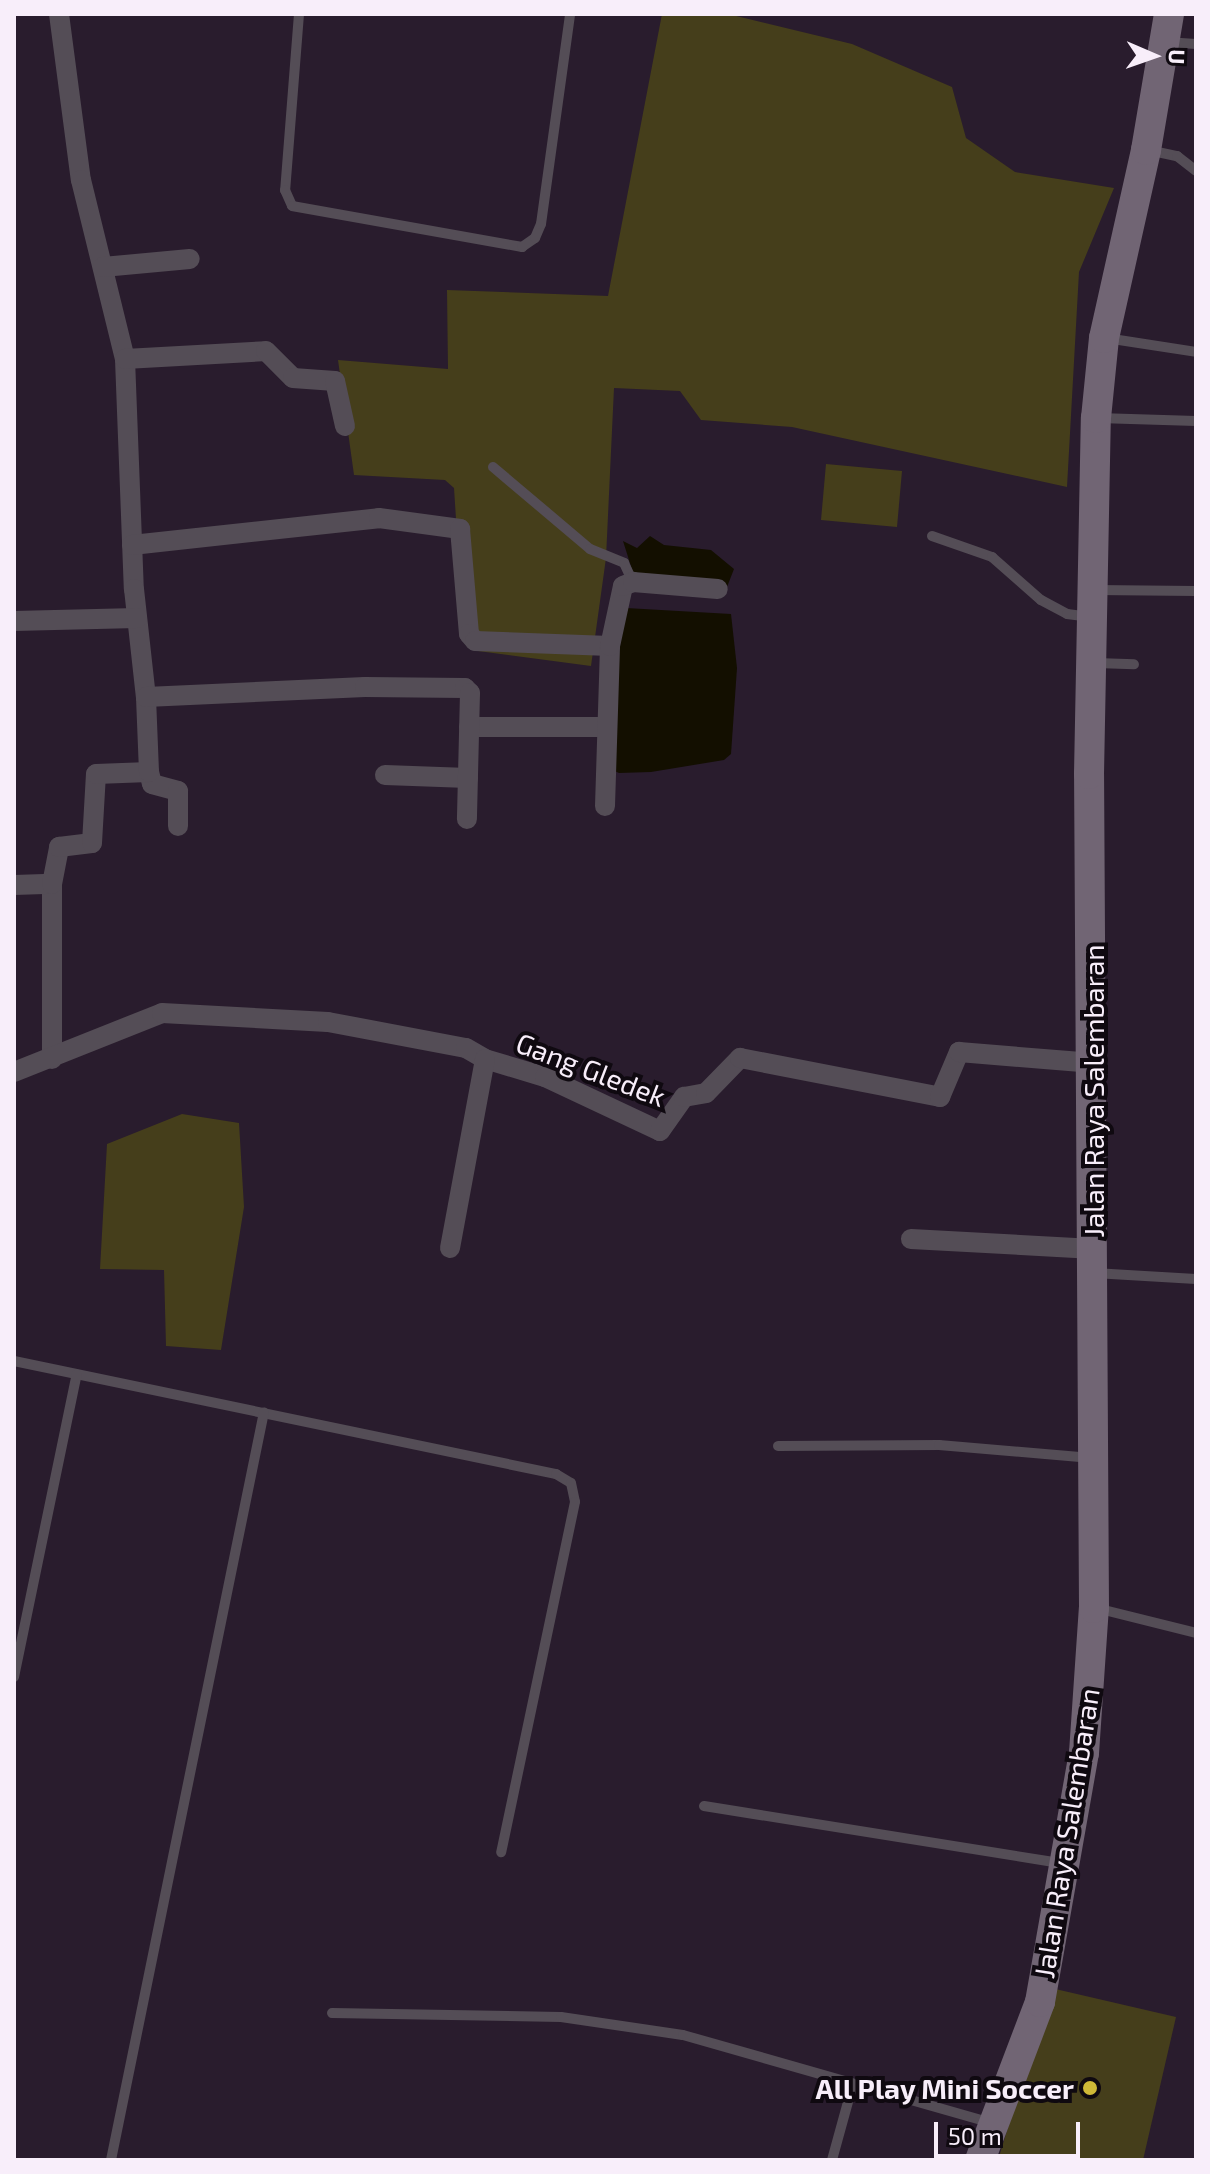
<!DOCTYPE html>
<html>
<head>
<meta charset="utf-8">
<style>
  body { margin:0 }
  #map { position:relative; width:1210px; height:2174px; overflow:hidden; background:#291c2d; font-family:"Exo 2",sans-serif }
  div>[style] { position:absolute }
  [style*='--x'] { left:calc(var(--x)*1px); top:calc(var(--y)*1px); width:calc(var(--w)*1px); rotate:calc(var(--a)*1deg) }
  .green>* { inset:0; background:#453e1b }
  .water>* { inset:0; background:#130f00 }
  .lane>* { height:10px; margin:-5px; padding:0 5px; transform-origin:5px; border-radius:5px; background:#544d56 }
  .street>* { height:20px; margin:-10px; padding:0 10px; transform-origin:10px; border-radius:10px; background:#544d56 }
  .secondary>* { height:30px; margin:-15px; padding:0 15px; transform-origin:15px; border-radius:15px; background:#716574 }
  .dots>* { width:22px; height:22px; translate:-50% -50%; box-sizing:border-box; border:4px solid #0f0910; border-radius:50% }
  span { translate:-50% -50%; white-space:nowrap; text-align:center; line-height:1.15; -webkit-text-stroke:8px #0f0910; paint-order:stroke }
  .street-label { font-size:28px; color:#f8eefa }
  .poi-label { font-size:28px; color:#f8eefa; font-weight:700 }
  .right { translate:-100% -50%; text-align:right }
  .frame { position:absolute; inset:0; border:16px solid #f8eefa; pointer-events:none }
  .north { position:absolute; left:1114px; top:16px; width:80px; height:80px; -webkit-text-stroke:6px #0f0910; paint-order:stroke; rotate:92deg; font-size:22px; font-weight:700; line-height:32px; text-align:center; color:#f8eefa }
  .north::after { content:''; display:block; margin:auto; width:28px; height:36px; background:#f8eefa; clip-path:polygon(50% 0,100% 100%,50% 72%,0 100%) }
  .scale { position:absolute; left:934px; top:2122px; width:146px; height:36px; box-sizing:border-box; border:4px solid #f8eefa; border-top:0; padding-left:10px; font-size:24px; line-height:28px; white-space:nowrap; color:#f8eefa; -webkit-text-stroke:6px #0f0910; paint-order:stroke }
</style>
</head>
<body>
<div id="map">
  <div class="green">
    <i style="clip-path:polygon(662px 14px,728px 14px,852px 44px,952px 87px,966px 138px,1015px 172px,1114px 188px,1079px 272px,1067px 487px,792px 427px,701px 420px,680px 391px,614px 388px,606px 558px,591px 666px,478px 651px,464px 643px,454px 488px,445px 480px,354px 475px,338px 360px,448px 369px,447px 290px,608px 296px)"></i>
    <i style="clip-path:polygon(826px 464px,902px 471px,897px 527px,821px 520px)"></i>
    <i style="clip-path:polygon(182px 1114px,239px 1123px,244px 1207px,221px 1350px,166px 1346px,164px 1270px,100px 1269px,107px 1144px)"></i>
    <i style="clip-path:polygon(1051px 1988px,1176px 2017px,1143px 2160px,998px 2160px)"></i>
  </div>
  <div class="water">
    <i style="clip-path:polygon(650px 536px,664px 545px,711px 550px,734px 569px,727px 587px,635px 579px,623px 541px,637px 548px)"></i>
    <i style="clip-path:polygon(626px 608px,731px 614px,737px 668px,731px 754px,724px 760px,651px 772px,619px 773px,608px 768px,608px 720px)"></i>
  </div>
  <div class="lane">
    <i style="--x:299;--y:14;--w:177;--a:94.5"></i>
    <i style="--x:285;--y:190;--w:17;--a:66"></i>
    <i style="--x:292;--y:206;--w:234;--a:10.1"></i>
    <i style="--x:522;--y:247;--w:16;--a:-35"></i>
    <i style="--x:535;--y:238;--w:15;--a:-67"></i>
    <i style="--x:541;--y:224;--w:212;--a:-82.1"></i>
    <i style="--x:1166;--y:42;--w:30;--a:4"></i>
    <i style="--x:1148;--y:150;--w:30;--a:12"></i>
    <i style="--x:1177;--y:156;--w:24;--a:38"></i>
    <i style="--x:1106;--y:338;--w:91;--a:8.8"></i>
    <i style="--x:1098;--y:418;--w:98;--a:1.8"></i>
    <i style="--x:493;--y:467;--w:127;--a:40.2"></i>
    <i style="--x:590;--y:549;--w:37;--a:22"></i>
    <i style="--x:624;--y:563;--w:21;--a:65"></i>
    <i style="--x:932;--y:536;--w:64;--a:19.3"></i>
    <i style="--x:992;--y:557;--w:65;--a:41.3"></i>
    <i style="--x:1041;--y:600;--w:30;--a:28"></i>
    <i style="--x:1067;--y:614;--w:24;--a:7"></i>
    <i style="--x:1095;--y:590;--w:101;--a:0.6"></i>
    <i style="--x:1096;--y:663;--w:38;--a:2"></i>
    <i style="--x:1094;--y:1273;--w:102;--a:3.4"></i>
    <i style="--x:14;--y:1361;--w:554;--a:11.78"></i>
    <i style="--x:556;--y:1474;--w:17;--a:31"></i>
    <i style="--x:571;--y:1483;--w:19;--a:78"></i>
    <i style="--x:575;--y:1502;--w:358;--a:101.9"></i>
    <i style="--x:778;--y:1446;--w:161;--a:-0.4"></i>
    <i style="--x:939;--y:1445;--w:153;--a:4.9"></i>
    <i style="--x:1096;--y:1608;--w:103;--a:14"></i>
    <i style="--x:14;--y:1677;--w:309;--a:-78.3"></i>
    <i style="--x:704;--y:1806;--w:362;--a:9.1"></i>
    <i style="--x:332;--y:2013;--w:229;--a:1"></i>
    <i style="--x:561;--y:2017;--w:123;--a:8.4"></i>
    <i style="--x:683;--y:2035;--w:321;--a:15.9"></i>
    <i style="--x:111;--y:2160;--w:763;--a:-78.44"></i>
    <i style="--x:832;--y:2160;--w:79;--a:-74.6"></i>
  </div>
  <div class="street">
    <i style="--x:59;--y:14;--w:167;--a:82.5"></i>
    <i style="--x:81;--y:180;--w:184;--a:76.2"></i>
    <i style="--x:125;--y:359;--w:230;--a:87.8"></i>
    <i style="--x:134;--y:589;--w:109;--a:83.7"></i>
    <i style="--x:103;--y:267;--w:87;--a:-5.3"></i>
    <i style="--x:125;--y:359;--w:141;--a:-3.2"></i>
    <i style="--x:266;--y:351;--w:38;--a:45"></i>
    <i style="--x:293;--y:378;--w:42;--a:4.1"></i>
    <i style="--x:335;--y:381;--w:46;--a:77.5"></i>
    <i style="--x:132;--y:545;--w:248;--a:-6.2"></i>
    <i style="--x:379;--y:518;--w:82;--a:7.7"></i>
    <i style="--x:460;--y:529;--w:105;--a:85.1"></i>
    <i style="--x:469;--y:634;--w:9;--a:49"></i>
    <i style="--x:475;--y:641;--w:135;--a:2.1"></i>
    <i style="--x:14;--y:621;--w:123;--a:-1.4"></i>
    <i style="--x:469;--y:727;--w:137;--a:0"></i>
    <i style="--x:149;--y:772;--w:12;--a:76"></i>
    <i style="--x:152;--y:784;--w:27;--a:15"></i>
    <i style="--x:178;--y:791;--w:35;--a:90"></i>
    <i style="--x:385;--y:775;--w:83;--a:2.1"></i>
    <i style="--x:605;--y:806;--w:160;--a:-88.2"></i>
    <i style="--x:610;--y:646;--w:61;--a:-77.8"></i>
    <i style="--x:623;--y:586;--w:11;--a:-22"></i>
    <i style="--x:633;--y:582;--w:85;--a:4.7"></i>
    <i style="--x:52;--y:884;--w:175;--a:90"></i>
    <i style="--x:14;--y:885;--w:38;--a:-2"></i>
    <i style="--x:52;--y:884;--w:38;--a:-79"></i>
    <i style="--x:59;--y:847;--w:33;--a:-7"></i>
    <i style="--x:92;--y:843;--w:69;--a:-86.7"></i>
    <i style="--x:96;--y:774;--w:53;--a:-2.2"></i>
    <i style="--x:149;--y:772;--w:75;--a:-92.3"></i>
    <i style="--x:146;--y:697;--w:219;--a:-2.6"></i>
    <i style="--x:365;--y:687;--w:100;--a:0.6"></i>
    <i style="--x:465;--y:688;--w:7;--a:45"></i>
    <i style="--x:470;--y:693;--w:126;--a:91.4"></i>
    <i style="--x:14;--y:1072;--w:159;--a:-21.7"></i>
    <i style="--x:162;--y:1013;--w:166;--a:3.1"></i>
    <i style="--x:328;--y:1022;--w:140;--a:10.7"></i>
    <i style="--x:466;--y:1048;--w:22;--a:30"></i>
    <i style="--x:485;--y:1059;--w:63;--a:16.7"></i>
    <i style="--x:545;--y:1077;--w:127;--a:25.2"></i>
    <i style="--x:660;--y:1131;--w:42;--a:-54.8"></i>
    <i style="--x:684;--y:1097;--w:22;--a:-10"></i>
    <i style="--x:706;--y:1093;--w:49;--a:-45.8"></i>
    <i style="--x:740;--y:1058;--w:204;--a:11"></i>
    <i style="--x:940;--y:1097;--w:49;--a:-67.1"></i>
    <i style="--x:959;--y:1052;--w:135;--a:4.7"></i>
    <i style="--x:911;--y:1239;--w:183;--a:3.1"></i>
    <i style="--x:450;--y:1248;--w:192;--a:-79.5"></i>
  </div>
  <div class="secondary">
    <i style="--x:980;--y:2160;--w:169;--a:-69.2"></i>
    <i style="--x:1040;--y:2002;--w:253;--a:-80"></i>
    <i style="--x:1084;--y:1753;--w:145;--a:-86.1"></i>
    <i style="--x:1094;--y:1608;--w:834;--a:-90.34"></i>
    <i style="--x:1089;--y:774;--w:356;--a:-88.9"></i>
    <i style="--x:1096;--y:418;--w:80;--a:-84.3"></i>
    <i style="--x:1104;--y:338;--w:193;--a:-77.4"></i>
    <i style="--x:1146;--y:150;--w:138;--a:-80.4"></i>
  </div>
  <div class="dots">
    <i style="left:1090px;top:2088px;background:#cfb837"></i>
  </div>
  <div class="street-label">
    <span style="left:591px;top:1069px;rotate:21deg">Gang Gledek</span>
    <span style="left:1093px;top:1091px;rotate:-90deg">Jalan Raya Salembaran</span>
    <span style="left:1066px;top:1833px;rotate:-81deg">Jalan Raya Salembaran</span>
  </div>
  <div class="poi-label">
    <span class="right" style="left:1074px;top:2088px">All Play Mini Soccer</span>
  </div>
  <div class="frame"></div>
  <div class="north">U</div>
  <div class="scale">50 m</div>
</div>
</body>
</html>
